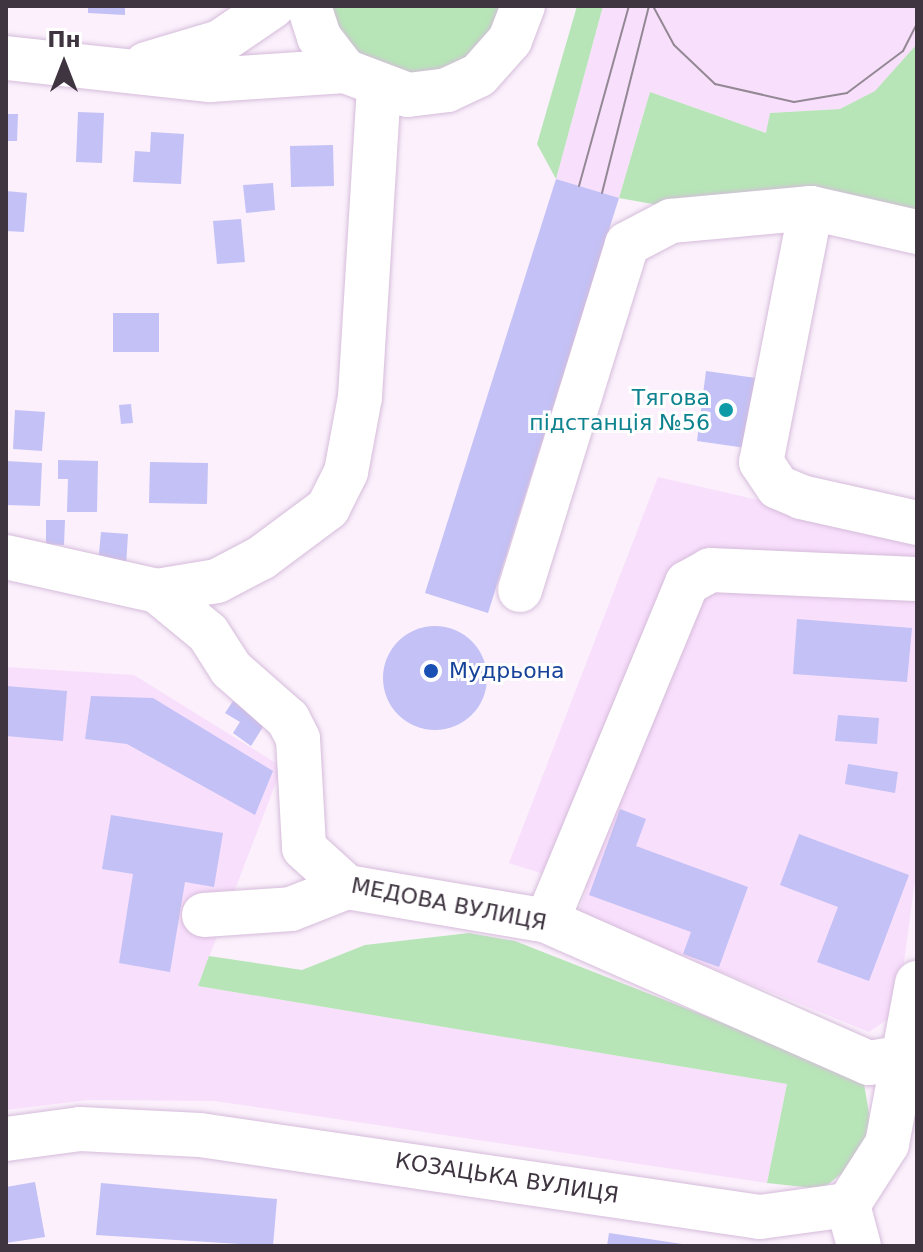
<!DOCTYPE html>
<html>
<head>
<meta charset="utf-8">
<style>
  body { margin:0 }
  #map { position:relative; width:923px; height:1252px; overflow:hidden; background:#fbf0fc; font-family:"DejaVu Sans",sans-serif }
  div>[style] { position:absolute }
  [style*='--x'] { left:calc(var(--x)*1px); top:calc(var(--y)*1px); width:calc(var(--w)*1px); rotate:calc(var(--a)*1deg) }
  .built>* { inset:0; background:#f8dffc }
  .green>* { inset:0; background:#b7e5b7 }
  .building>* { inset:0; background:#c3c1f5 }
  .round { border-radius:50% }
  .roads { filter:drop-shadow(0 0 2px #d5bcda) drop-shadow(0 0 2px #d5bcda) }
  .minor>* { height:44px; margin:-22px; padding:0 22px; transform-origin:22px; border-radius:22px; background:#fff }
  .tram>* { height:2px; margin:-1px; padding:0 1px; transform-origin:1px; border-radius:1px; background:#938894 }
  .dots>* { width:22px; height:22px; translate:-50% -50%; box-sizing:border-box; border:4px solid #fff; border-radius:50% }
  span { translate:-50% -50%; white-space:nowrap; text-align:center; line-height:1.15; -webkit-text-stroke:6px #fff; paint-order:stroke }
  .culture-label { font-size:22px; color:#0d838f }
  .right { translate:-100% -50%; text-align:right }
  .transit-label { font-size:22px; color:#164399 }
  .left { translate:0 -50%; text-align:left }
  .street-label { font-size:22px; color:#3f3541 }
  .frame { position:absolute; inset:0; border:8px solid #3f3541; pointer-events:none }
  .north { position:absolute; left:24px; top:24px; width:80px; height:80px; -webkit-text-stroke:6px #fff; paint-order:stroke; rotate:0deg; font-size:22px; font-weight:700; line-height:32px; text-align:center; color:#3f3541 }
  .north::after { content:''; display:block; margin:auto; width:28px; height:36px; background:#3f3541; clip-path:polygon(50% 0,100% 100%,50% 72%,0 100%) }
</style>
</head>
<body>
<div id="map">
  <div class="built">
    <i style="clip-path:polygon(603px 6px,917px 6px,917px 44px,876px 91px,840px 109px,770px 113px,767px 133px,650px 92px,619px 198px,556px 179px)"></i>
    <i style="clip-path:polygon(658px 477px,917px 536px,916px 874px,897px 1013px,869px 1032px,578px 914px,587px 888px,509px 863px)"></i>
    <i style="clip-path:polygon(6px 667px,134px 675px,282px 767px,198px 986px,787px 1084px,767px 1183px,215px 1101px,88px 1100px,6px 1110px)"></i>
  </div>
  <div class="green">
    <i style="clip-path:polygon(312px 6px,519px 6px,493px 58px,380px 85px)"></i>
    <i style="clip-path:polygon(577px 6px,603px 6px,556px 179px,537px 144px)"></i>
    <i style="clip-path:polygon(917px 44px,917px 215px,669px 207px,619px 198px,650px 92px,766px 133px,770px 113px,840px 109px,875px 91px)"></i>
    <i style="clip-path:polygon(469px 933px,515px 941px,863px 1078px,872px 1131px,859px 1160px,822px 1189px,767px 1183px,787px 1084px,198px 986px,209px 956px,302px 970px,365px 945px)"></i>
  </div>
  <div class="building">
    <i style="clip-path:polygon(88px 6px,125px 6px,125px 15px,88px 13px)"></i>
    <i style="clip-path:polygon(78px 112px,104px 113px,102px 163px,76px 162px)"></i>
    <i style="clip-path:polygon(6px 114px,18px 114px,17px 141px,6px 141px)"></i>
    <i style="clip-path:polygon(151px 132px,184px 134px,181px 184px,133px 182px,135px 151px,150px 152px)"></i>
    <i style="clip-path:polygon(333px 145px,334px 186px,291px 187px,290px 146px)"></i>
    <i style="clip-path:polygon(556px 179px,619px 198px,488px 613px,425px 593px)"></i>
    <i style="clip-path:polygon(273px 183px,275px 210px,246px 213px,243px 185px)"></i>
    <i style="clip-path:polygon(6px 191px,27px 193px,24px 232px,6px 231px)"></i>
    <i style="clip-path:polygon(241px 219px,245px 262px,217px 264px,213px 221px)"></i>
    <i style="clip-path:polygon(113px 313px,159px 313px,159px 352px,113px 352px)"></i>
    <i style="clip-path:polygon(706px 371px,756px 378px,746px 448px,697px 441px)"></i>
    <i style="clip-path:polygon(131px 404px,133px 423px,121px 424px,119px 405px)"></i>
    <i style="clip-path:polygon(15px 410px,45px 412px,42px 451px,13px 449px)"></i>
    <i style="clip-path:polygon(58px 460px,98px 461px,97px 512px,67px 512px,68px 479px,58px 479px)"></i>
    <i style="clip-path:polygon(6px 461px,42px 463px,40px 506px,7px 505px)"></i>
    <i style="clip-path:polygon(150px 462px,208px 463px,207px 504px,149px 503px)"></i>
    <i style="clip-path:polygon(46px 520px,65px 520px,64px 545px,46px 544px)"></i>
    <i style="clip-path:polygon(101px 532px,128px 534px,126px 566px,98px 564px)"></i>
    <i style="clip-path:polygon(797px 619px,912px 628px,907px 682px,793px 674px)"></i>
    <i class="round" style="left:383px;top:626px;width:104px;height:104px"></i>
    <i style="clip-path:polygon(6px 686px,67px 691px,63px 741px,6px 736px)"></i>
    <i style="clip-path:polygon(91px 696px,153px 698px,273px 771px,255px 815px,127px 744px,85px 739px)"></i>
    <i style="clip-path:polygon(233px 701px,266px 722px,251px 746px,233px 733px,240px 722px,225px 713px)"></i>
    <i style="clip-path:polygon(838px 715px,879px 718px,877px 744px,835px 741px)"></i>
    <i style="clip-path:polygon(848px 764px,898px 772px,895px 793px,845px 784px)"></i>
    <i style="clip-path:polygon(620px 809px,646px 819px,636px 846px,748px 887px,719px 967px,683px 954px,691px 932px,589px 895px)"></i>
    <i style="clip-path:polygon(111px 815px,223px 833px,214px 887px,185px 882px,170px 972px,119px 963px,133px 874px,102px 869px)"></i>
    <i style="clip-path:polygon(799px 834px,909px 875px,869px 981px,817px 962px,838px 907px,780px 885px)"></i>
    <i style="clip-path:polygon(35px 1182px,45px 1237px,6px 1243px,6px 1187px)"></i>
    <i style="clip-path:polygon(101px 1183px,277px 1199px,273px 1246px,96px 1235px)"></i>
    <i style="clip-path:polygon(609px 1233px,682px 1244px,682px 1246px,607px 1246px)"></i>
  </div>
  <div class="roads">
    <div class="minor">
      <i style="--x:309;--y:6;--w:33;--a:72"></i>
      <i style="--x:319;--y:37;--w:43;--a:52.6"></i>
      <i style="--x:345;--y:71;--w:67;--a:20.9"></i>
      <i style="--x:408;--y:95;--w:39;--a:-7"></i>
      <i style="--x:447;--y:90;--w:35;--a:-25"></i>
      <i style="--x:479;--y:75;--w:47;--a:-48.5"></i>
      <i style="--x:510;--y:40;--w:36;--a:-69"></i>
      <i style="--x:6;--y:58;--w:205;--a:6.2"></i>
      <i style="--x:210;--y:80;--w:135;--a:-3.8"></i>
      <i style="--x:146;--y:64;--w:77;--a:-16.6"></i>
      <i style="--x:220;--y:42;--w:64;--a:-34.2"></i>
      <i style="--x:811;--y:208;--w:259;--a:101.1"></i>
      <i style="--x:761;--y:462;--w:30;--a:56"></i>
      <i style="--x:778;--y:487;--w:25;--a:23"></i>
      <i style="--x:801;--y:497;--w:119;--a:12.6"></i>
      <i style="--x:6;--y:557;--w:155;--a:12.7"></i>
      <i style="--x:157;--y:591;--w:66;--a:39.5"></i>
      <i style="--x:208;--y:633;--w:43;--a:57.4"></i>
      <i style="--x:231;--y:669;--w:76;--a:41.3"></i>
      <i style="--x:288;--y:719;--w:22;--a:63"></i>
      <i style="--x:298;--y:739;--w:109;--a:86.8"></i>
      <i style="--x:304;--y:848;--w:58;--a:42.2"></i>
      <i style="--x:347;--y:887;--w:203;--a:9.6"></i>
      <i style="--x:547;--y:921;--w:352;--a:23.8"></i>
      <i style="--x:869;--y:1063;--w:49;--a:-9.5"></i>
      <i style="--x:520;--y:590;--w:362;--a:-72.8"></i>
      <i style="--x:627;--y:244;--w:50;--a:-27.6"></i>
      <i style="--x:671;--y:221;--w:141;--a:-5.3"></i>
      <i style="--x:811;--y:208;--w:109;--a:12.8"></i>
      <i style="--x:157;--y:591;--w:61;--a:-9.5"></i>
      <i style="--x:217;--y:581;--w:50;--a:-27.6"></i>
      <i style="--x:261;--y:558;--w:84;--a:-36.7"></i>
      <i style="--x:328;--y:508;--w:40;--a:-63.4"></i>
      <i style="--x:346;--y:472;--w:76;--a:-79.4"></i>
      <i style="--x:360;--y:397;--w:309;--a:-86.5"></i>
      <i style="--x:204;--y:915;--w:87;--a:-3.9"></i>
      <i style="--x:291;--y:909;--w:60;--a:-21.4"></i>
      <i style="--x:547;--y:921;--w:366;--a:-67.5"></i>
      <i style="--x:687;--y:583;--w:26;--a:-29"></i>
      <i style="--x:710;--y:570;--w:207;--a:2.5"></i>
      <i style="--x:6;--y:1139;--w:75;--a:-7.7"></i>
      <i style="--x:80;--y:1129;--w:120;--a:2.9"></i>
      <i style="--x:200;--y:1135;--w:566;--a:8.33"></i>
      <i style="--x:760;--y:1217;--w:89;--a:-7.8"></i>
      <i style="--x:848;--y:1205;--w:72;--a:-57.4"></i>
      <i style="--x:887;--y:1144;--w:164;--a:-79.4"></i>
      <i style="--x:848;--y:1205;--w:42;--a:75"></i>
    </div>
  </div>
  <div class="tram">
    <i style="--x:653;--y:6;--w:44;--a:61.7"></i>
    <i style="--x:674;--y:45;--w:57;--a:43.6"></i>
    <i style="--x:715;--y:84;--w:81;--a:12.8"></i>
    <i style="--x:794;--y:102;--w:54;--a:-9.6"></i>
    <i style="--x:847;--y:93;--w:70;--a:-36.9"></i>
    <i style="--x:903;--y:51;--w:30;--a:-63"></i>
    <i style="--x:579;--y:186;--w:187;--a:-74.5"></i>
    <i style="--x:602;--y:193;--w:193;--a:-75.9"></i>
  </div>
  <div class="dots">
    <i style="left:726px;top:410px;background:#0f9aa8"></i>
    <i style="left:431px;top:671px;background:#1a4fb4"></i>
  </div>
  <div class="culture-label">
    <span class="right" style="left:710px;top:410px">Тягова<br>підстанція №56</span>
  </div>
  <div class="transit-label">
    <span class="left" style="left:449px;top:671px">Мудрьона</span>
  </div>
  <div class="street-label">
    <span style="left:449px;top:904px;rotate:11deg">МЕДОВА ВУЛИЦЯ</span>
    <span style="left:507px;top:1178px;rotate:9deg">КОЗАЦЬКА ВУЛИЦЯ</span>
  </div>
  <div class="frame"></div>
  <div class="north">Пн</div>
</div>
</body>
</html>
